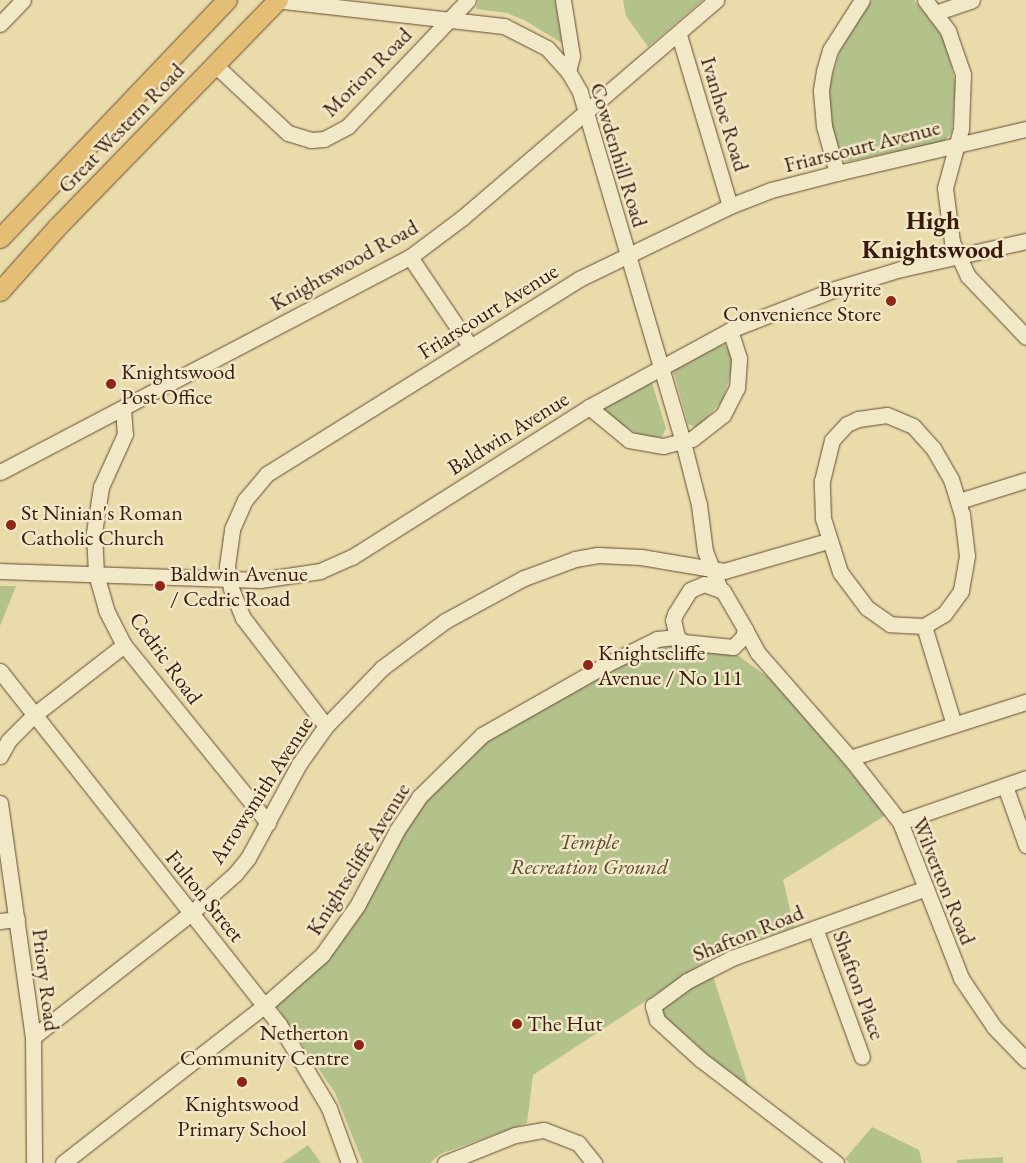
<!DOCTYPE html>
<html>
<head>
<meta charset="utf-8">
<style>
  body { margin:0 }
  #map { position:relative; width:1026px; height:1163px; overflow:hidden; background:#eadcaa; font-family:"EB Garamond",serif }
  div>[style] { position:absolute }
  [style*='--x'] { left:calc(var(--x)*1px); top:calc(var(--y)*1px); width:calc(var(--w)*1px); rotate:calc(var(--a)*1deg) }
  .green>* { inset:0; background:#b3c18b }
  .roads { filter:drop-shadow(0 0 1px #674a34) drop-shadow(0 0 1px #674a34) }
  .minor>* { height:15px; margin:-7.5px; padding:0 7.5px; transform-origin:7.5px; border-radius:7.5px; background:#f1e8c8 }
  .major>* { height:19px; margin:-9.5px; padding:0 9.5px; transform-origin:9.5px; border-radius:9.5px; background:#e5be75 }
  .dots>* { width:14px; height:14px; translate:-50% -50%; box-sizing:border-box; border:2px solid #f1e8c8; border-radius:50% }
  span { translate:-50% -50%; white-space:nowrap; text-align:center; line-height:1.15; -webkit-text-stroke:5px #f1e8c8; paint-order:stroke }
  .street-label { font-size:22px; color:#3b190d }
  .poi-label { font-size:22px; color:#3b190d }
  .right { translate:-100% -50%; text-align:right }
  .left { translate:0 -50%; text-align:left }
  .park-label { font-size:22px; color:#5f4b33; font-style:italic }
  .quarter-label { font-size:25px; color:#3b190d; font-weight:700 }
</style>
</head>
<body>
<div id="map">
  <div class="green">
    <i style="clip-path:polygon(478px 0,555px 0,562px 43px,524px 20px,507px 13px,476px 9px)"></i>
    <i style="clip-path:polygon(623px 0,703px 0,648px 47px,626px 16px)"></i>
    <i style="clip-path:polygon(872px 0,914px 0,939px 31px,947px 48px,956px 86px,952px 133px,943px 142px,846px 162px,839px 156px,829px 115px,830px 83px,843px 41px)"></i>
    <i style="clip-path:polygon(724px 344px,730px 349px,733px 366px,723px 400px,697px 428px,688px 424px,673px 370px)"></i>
    <i style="clip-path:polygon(645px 380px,651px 380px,666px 428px,662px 437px,646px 438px,623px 426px,603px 409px)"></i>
    <i style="clip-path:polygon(0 586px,16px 586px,0 626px)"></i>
    <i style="clip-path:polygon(669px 642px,739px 656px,779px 685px,886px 815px,783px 880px,794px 927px,720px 952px,533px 1075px,527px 1123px,440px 1154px,430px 1163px,363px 1163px,335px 1093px,275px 1004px,337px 948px,424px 798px,498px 727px)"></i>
    <i style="clip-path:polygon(712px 973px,750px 1091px,658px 1012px)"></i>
    <i style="clip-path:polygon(872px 1127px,919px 1150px,922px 1163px,850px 1163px,845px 1159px)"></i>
    <i style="clip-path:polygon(308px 1145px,321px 1163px,282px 1163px)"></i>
    <i style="clip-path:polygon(1003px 1157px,1003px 1163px,957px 1163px,957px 1160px)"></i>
  </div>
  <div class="roads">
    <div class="minor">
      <i style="--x:275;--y:0;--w:230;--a:6.5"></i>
      <i style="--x:504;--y:26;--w:48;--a:27.1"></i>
      <i style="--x:547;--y:48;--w:31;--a:48"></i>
      <i style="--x:568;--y:71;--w:24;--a:60"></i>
      <i style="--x:580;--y:92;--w:365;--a:73.6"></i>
      <i style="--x:683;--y:442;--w:65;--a:75.7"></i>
      <i style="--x:699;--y:505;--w:46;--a:82.6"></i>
      <i style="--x:705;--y:551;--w:41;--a:68.5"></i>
      <i style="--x:563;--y:0;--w:57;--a:80.9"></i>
      <i style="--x:572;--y:56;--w:16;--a:105"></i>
      <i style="--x:925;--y:0;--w:39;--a:53"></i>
      <i style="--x:948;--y:31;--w:46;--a:70.8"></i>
      <i style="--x:963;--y:74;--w:55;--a:92.1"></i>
      <i style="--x:961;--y:129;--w:61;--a:105.2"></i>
      <i style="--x:945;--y:188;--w:54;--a:82.6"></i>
      <i style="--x:952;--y:242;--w:38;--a:65"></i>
      <i style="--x:968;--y:276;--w:84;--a:46.4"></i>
      <i style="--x:935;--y:13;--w:39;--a:-19"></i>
      <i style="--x:0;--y:24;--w:33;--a:-46"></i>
      <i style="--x:679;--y:35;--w:178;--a:73.4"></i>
      <i style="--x:215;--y:65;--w:100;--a:43"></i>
      <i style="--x:288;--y:133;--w:24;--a:17"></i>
      <i style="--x:311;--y:140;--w:13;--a:-4"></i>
      <i style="--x:324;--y:139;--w:27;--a:-28"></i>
      <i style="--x:348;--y:126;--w:174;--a:-46.4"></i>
      <i style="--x:837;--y:173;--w:49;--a:-105.5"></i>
      <i style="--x:824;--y:126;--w:36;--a:-95"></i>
      <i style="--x:821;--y:90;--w:19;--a:-81"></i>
      <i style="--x:824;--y:71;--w:22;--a:-74"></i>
      <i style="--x:830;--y:50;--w:59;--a:-57.4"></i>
      <i style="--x:410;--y:257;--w:107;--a:56"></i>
      <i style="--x:589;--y:407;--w:52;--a:39.5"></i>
      <i style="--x:629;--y:440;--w:35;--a:10"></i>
      <i style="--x:663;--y:446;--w:30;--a:-14"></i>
      <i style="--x:692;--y:439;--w:39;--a:-38"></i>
      <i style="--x:723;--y:415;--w:30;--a:-63"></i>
      <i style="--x:737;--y:388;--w:30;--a:-86"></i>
      <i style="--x:739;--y:358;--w:29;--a:-108"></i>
      <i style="--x:123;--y:408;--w:26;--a:86"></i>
      <i style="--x:125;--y:434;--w:58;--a:114.4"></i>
      <i style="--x:101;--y:487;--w:47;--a:98.7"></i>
      <i style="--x:94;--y:533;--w:41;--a:87.2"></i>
      <i style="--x:96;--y:574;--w:37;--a:74"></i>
      <i style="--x:106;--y:610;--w:39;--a:63"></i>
      <i style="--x:124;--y:645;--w:229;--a:51"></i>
      <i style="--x:887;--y:415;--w:28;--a:23"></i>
      <i style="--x:913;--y:426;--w:30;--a:48"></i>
      <i style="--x:933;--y:448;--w:36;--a:60"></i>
      <i style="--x:951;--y:479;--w:37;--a:73"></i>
      <i style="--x:962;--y:514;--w:42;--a:83.2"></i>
      <i style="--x:967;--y:556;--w:36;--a:100"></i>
      <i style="--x:961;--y:591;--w:29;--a:126"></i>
      <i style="--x:944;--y:614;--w:23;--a:149"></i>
      <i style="--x:924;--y:626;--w:34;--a:-177"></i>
      <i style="--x:890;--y:624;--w:28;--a:-145"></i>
      <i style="--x:867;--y:608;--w:45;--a:-126.9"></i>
      <i style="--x:840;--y:572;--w:57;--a:-107.5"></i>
      <i style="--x:823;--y:518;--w:37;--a:-92"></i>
      <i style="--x:822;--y:481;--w:42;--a:-76.3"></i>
      <i style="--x:832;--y:440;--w:22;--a:-47"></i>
      <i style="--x:847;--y:424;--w:12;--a:-24"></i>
      <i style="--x:858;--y:419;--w:29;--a:-8"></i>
      <i style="--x:0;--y:472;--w:463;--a:-27.7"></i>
      <i style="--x:410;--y:257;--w:65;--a:-36.9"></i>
      <i style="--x:462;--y:218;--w:335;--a:-40.6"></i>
      <i style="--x:959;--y:501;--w:70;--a:-17.4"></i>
      <i style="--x:0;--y:571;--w:260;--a:2"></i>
      <i style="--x:260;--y:580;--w:61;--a:-8.5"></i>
      <i style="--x:320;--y:571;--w:35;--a:-24"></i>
      <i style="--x:352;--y:557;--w:280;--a:-32.3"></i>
      <i style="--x:589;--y:407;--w:161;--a:-28.6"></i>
      <i style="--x:730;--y:330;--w:113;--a:-21.3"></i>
      <i style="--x:835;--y:289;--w:69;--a:-16.9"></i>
      <i style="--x:901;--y:269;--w:128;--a:-12.6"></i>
      <i style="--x:704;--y:584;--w:20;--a:20"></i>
      <i style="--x:723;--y:591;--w:44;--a:59.9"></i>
      <i style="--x:745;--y:629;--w:8;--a:104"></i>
      <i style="--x:743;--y:637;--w:14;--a:135"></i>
      <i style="--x:733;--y:647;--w:50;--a:-174.3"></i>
      <i style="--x:683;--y:642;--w:8;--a:-140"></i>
      <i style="--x:677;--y:637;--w:17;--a:-103"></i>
      <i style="--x:673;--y:620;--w:6;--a:-72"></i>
      <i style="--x:675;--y:614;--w:28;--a:-58"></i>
      <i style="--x:690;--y:590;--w:15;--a:-23"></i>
      <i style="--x:924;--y:626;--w:103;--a:73.1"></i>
      <i style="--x:745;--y:629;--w:27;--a:62"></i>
      <i style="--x:758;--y:653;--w:140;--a:48.8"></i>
      <i style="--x:850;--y:758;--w:81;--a:52"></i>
      <i style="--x:900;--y:822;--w:168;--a:68.6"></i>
      <i style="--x:961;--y:978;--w:59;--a:56"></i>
      <i style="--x:994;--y:1027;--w:46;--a:45.9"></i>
      <i style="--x:0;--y:671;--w:450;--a:51.7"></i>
      <i style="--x:279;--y:1024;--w:98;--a:59.2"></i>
      <i style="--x:329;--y:1108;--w:59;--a:70"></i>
      <i style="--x:326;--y:726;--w:136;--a:-127.5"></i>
      <i style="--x:243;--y:618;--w:31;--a:-112"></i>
      <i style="--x:231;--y:589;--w:23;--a:-100"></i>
      <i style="--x:227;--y:566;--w:37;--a:-82"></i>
      <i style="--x:232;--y:529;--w:32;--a:-66"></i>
      <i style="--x:245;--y:500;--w:34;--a:-50"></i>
      <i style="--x:267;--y:474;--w:368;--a:-32"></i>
      <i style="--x:579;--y:279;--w:168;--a:-25.8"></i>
      <i style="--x:730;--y:206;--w:44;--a:-21.3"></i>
      <i style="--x:771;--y:190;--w:72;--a:-14.4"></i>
      <i style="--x:841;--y:172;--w:190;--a:-13.1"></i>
      <i style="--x:0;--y:756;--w:18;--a:-61"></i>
      <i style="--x:9;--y:740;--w:35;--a:-45"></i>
      <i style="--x:34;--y:715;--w:114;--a:-37.9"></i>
      <i style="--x:850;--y:758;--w:185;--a:-17.7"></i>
      <i style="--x:1005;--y:786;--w:63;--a:70.4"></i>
      <i style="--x:0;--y:803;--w:236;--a:82"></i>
      <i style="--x:33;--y:1037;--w:126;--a:89.5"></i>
      <i style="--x:900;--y:822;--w:133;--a:-19.2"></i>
      <i style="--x:0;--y:921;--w:17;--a:-7"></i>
      <i style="--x:815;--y:928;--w:137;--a:70"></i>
      <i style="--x:33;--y:1037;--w:201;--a:-38.1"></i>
      <i style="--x:191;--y:913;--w:59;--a:-41.6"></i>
      <i style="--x:235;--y:874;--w:21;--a:-51"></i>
      <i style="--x:248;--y:858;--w:107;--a:-61.5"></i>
      <i style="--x:299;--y:764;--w:47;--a:-54.6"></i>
      <i style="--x:326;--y:726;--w:81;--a:-46"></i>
      <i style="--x:382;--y:668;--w:79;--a:-36.7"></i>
      <i style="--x:445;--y:621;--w:90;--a:-28.6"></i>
      <i style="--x:524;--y:578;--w:54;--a:-20.4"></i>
      <i style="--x:575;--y:559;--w:23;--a:-10"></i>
      <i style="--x:598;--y:555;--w:43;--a:2.7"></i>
      <i style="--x:641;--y:557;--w:84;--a:9.6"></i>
      <i style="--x:724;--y:571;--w:108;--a:-16.1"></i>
      <i style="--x:63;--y:1163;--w:256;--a:-38"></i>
      <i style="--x:265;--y:1005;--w:76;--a:-41.3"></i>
      <i style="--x:322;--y:955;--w:60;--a:-54.5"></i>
      <i style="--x:357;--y:906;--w:86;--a:-62.2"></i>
      <i style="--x:397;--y:830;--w:40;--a:-56"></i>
      <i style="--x:419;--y:797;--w:88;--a:-44.5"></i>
      <i style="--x:482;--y:735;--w:144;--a:-29.6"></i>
      <i style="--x:607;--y:664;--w:56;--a:-26.6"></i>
      <i style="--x:657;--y:639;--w:20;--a:-6"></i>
      <i style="--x:445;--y:1163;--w:75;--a:-21.8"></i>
      <i style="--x:515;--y:1135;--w:29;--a:-10"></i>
      <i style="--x:544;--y:1130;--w:36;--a:21"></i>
      <i style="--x:578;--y:1143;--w:26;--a:51"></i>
      <i style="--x:836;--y:1163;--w:171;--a:-142.6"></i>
      <i style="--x:700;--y:1059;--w:58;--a:-137.8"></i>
      <i style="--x:657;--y:1020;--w:15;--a:-106"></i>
      <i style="--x:653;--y:1006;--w:42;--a:-36.3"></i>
      <i style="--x:687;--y:981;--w:51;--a:-27.1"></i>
      <i style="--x:732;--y:958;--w:206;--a:-19.8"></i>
    </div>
    <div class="major">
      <i style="--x:0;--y:238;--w:329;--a:-46.4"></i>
      <i style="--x:0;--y:291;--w:86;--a:-48.3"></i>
      <i style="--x:57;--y:227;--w:317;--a:-45.8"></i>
    </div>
  </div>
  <div class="dots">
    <i style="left:891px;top:301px;background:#8f2418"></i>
    <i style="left:111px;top:384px;background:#8f2418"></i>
    <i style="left:11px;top:525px;background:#8f2418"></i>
    <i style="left:160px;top:586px;background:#8f2418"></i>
    <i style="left:588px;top:665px;background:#8f2418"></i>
    <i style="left:517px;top:1024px;background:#8f2418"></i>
    <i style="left:359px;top:1045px;background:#8f2418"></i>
    <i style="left:242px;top:1082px;background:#8f2418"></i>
  </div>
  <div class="street-label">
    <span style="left:367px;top:72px;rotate:-45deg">Morion Road</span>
    <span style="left:725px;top:114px;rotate:73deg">Ivanhoe Road</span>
    <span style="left:121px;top:128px;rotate:-46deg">Great Western Road</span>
    <span style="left:862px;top:146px;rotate:-14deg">Friarscourt Avenue</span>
    <span style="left:619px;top:155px;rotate:73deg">Cowdenhill Road</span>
    <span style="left:344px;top:265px;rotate:-29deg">Knightswood Road</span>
    <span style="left:488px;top:311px;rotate:-32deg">Friarscourt Avenue</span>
    <span style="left:508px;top:433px;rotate:-32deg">Baldwin Avenue</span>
    <span style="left:166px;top:658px;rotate:54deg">Cedric Road</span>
    <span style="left:261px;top:790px;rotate:-57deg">Arrowsmith Avenue</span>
    <span style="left:358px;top:859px;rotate:-58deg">Knightscliffe Avenue</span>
    <span style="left:944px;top:881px;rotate:68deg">Wilverton Road</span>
    <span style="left:205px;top:896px;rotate:51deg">Fulton Street</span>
    <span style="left:748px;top:933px;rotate:-22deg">Shafton Road</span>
    <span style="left:46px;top:980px;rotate:83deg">Priory Road</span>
    <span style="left:859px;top:985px;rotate:70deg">Shafton Place</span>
  </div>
  <div class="poi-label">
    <span class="right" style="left:881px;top:301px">Buyrite<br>Convenience Store</span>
    <span class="left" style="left:121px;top:384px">Knightswood<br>Post Office</span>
    <span class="left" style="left:21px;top:525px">St Ninian's Roman<br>Catholic Church</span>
    <span class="left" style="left:170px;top:586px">Baldwin Avenue<br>/ Cedric Road</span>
    <span class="left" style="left:598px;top:665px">Knightscliffe<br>Avenue / No 111</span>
    <span class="left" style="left:527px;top:1024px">The Hut</span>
    <span class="right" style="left:349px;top:1045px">Netherton<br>Community Centre</span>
    <span style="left:242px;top:1116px">Knightswood<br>Primary School</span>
  </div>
  <div class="park-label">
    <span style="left:589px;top:854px">Temple<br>Recreation Ground</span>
  </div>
  <div class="quarter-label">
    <span style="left:933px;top:235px">High<br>Knightswood</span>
  </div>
</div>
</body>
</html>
